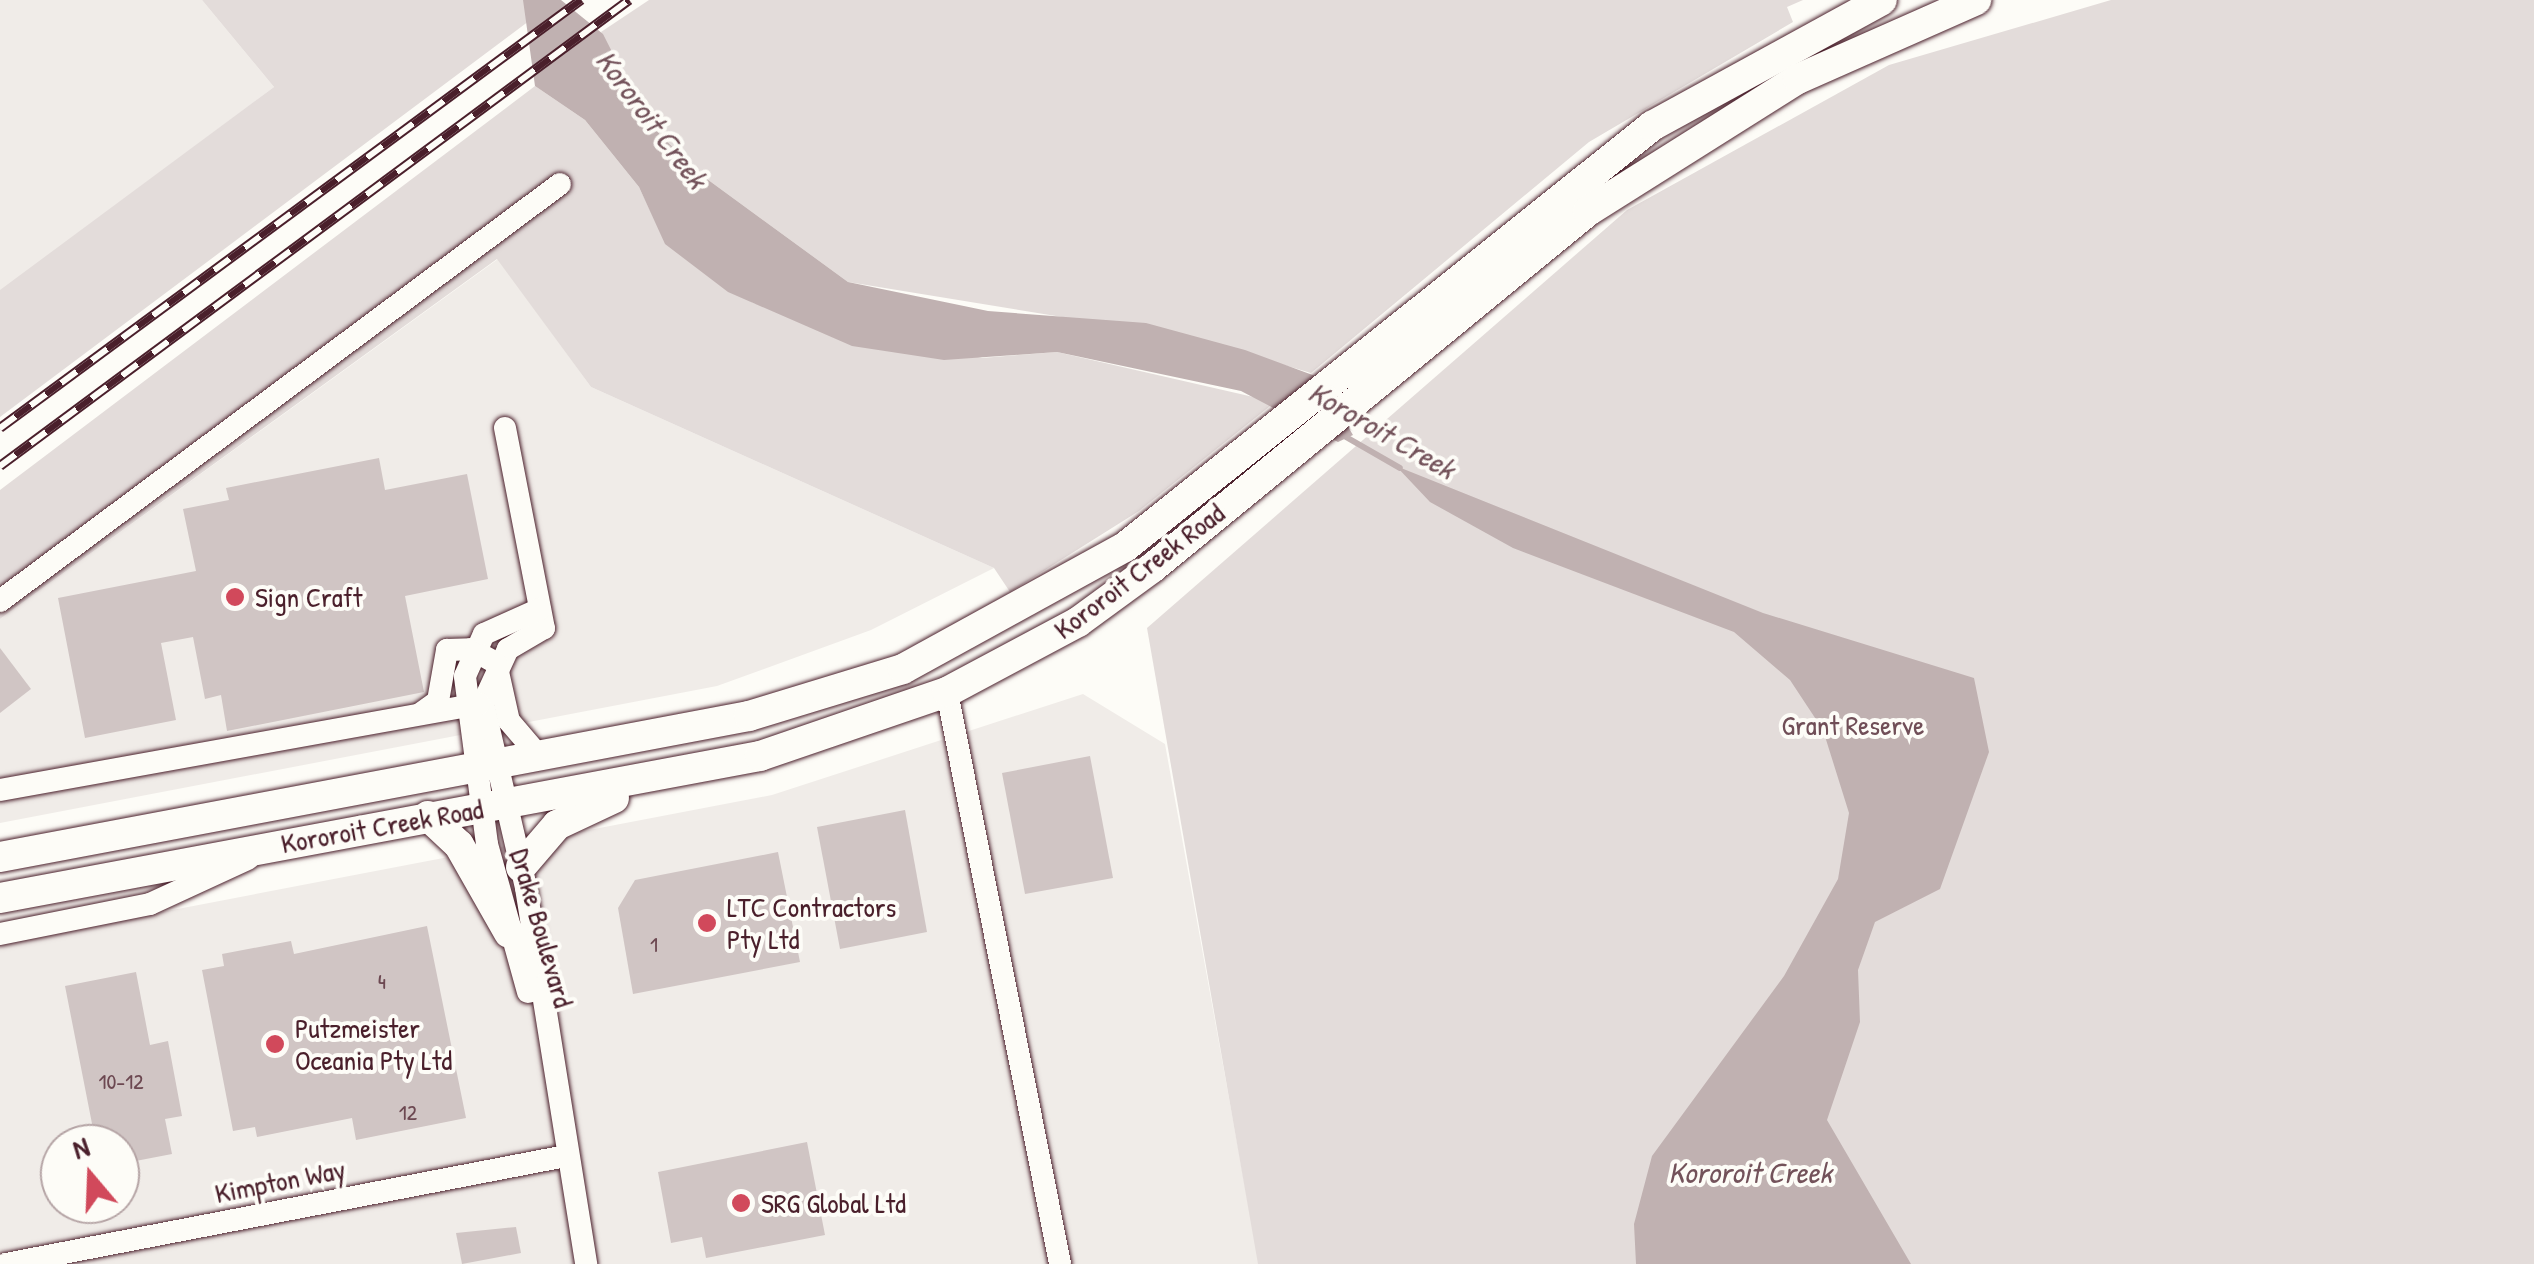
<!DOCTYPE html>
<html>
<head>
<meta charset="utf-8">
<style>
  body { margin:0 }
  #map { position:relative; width:2534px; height:1264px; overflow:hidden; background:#fdfcf7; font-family:"Patrick Hand",sans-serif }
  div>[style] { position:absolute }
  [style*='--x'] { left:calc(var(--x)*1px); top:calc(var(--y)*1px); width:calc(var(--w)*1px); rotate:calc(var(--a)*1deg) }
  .built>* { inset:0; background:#f0ece8 }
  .green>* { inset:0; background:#e3dcda }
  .water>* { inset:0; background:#c0b1b1 }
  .stream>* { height:6px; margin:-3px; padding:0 3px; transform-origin:3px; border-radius:3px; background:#c0b1b1 }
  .building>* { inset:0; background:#d0c5c4 }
  .roads { filter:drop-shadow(0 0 2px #4a1f2b) drop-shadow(0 0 2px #4a1f2b) }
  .minor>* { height:22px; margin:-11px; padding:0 11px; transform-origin:11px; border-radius:11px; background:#fdfcf7 }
  .major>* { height:30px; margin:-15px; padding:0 15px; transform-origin:15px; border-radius:15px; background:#fdfcf7 }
  .rail>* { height:10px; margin-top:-5px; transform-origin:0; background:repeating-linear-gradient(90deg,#fdfcf7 0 19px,#4a1f2b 0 38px); box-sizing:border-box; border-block:2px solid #4a1f2b }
  .dots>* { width:28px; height:28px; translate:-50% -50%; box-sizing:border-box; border:5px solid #fdfcf7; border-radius:50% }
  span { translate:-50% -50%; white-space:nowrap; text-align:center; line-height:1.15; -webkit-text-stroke:8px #fdfcf7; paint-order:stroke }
  .number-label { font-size:22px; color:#6c4851 }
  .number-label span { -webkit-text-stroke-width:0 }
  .street-label { font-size:28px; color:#4a1f2b }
  .poi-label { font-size:28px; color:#4a1f2b }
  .left { translate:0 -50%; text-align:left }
  .park-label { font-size:28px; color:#704e57 }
  .water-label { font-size:30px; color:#73525a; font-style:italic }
  .north { position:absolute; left:40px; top:1124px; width:100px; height:100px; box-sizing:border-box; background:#fdfcf7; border:2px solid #b5a4a5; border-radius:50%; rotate:341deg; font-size:28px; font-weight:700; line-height:40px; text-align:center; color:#4a1f2b }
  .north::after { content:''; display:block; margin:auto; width:35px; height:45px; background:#d1495b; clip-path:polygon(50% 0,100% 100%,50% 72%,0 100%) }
</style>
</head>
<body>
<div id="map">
  <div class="built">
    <i style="clip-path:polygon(0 0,202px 0,274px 87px,0 291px)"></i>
    <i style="clip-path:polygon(498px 259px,591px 387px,994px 568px,871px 630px,717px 686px,0 823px,0 619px)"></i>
    <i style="clip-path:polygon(evenodd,1083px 694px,1165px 744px,1259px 1264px,0 1264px,0 943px,772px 795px,1083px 694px,60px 1144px,120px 1144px,120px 1204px,60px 1204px,60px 1144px)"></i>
  </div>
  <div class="green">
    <i style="clip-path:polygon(202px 0,557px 0,0 417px,0 290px,274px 87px)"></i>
    <i style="clip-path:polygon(649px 0,1803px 0,1787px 7px,1793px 22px,1589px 142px,1311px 373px,1197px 339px,848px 282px,696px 171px,647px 121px,601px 32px)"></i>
    <i style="clip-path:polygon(2111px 0,2534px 0,2534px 1264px,1258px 1264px,1147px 628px,1627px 210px,1889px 65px)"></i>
    <i style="clip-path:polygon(535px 86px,585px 120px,639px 187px,666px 244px,753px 303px,982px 358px,1057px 352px,1275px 402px,1139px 511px,1010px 592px,994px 568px,591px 387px,497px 259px,0 619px,0 490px)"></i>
  </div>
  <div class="water">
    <i style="clip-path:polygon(523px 0,561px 0,603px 34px,647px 121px,696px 171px,848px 282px,988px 311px,1146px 323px,1245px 350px,1318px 377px,1353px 435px,1338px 442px,1241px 391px,1057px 352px,944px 360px,852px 346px,728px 292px,665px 244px,639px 187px,585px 120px,535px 86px)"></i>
    <i style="clip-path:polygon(1396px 466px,1763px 613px,1974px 678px,1989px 752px,1940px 889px,1875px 922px,1858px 970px,1860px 1022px,1827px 1120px,1911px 1264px,1636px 1264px,1634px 1224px,1652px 1156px,1784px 976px,1838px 879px,1849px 813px,1823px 730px,1790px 680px,1734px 632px,1513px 548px,1430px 502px)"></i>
  </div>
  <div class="stream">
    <i style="--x:1346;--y:437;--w:62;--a:29.9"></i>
  </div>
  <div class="building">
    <i style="clip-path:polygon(379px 458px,385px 490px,467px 474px,488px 579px,405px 596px,424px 692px,227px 731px,221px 695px,205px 699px,193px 637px,161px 643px,176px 720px,85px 738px,58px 598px,196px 571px,183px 509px,229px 500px,226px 488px)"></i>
    <i style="clip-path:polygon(0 648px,31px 689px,0 713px)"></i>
    <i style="clip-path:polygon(1090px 756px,1113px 878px,1025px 894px,1002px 773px)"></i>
    <i style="clip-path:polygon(905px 810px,927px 932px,840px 949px,817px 827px)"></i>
    <i style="clip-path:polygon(778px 852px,800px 962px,633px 994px,618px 908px,635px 880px)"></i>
    <i style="clip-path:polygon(427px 926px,466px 1118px,356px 1140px,352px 1118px,257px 1137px,255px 1127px,233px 1131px,202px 970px,224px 966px,222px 954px,291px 941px,294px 954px)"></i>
    <i style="clip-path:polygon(136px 972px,150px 1045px,168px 1041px,182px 1116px,165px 1119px,172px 1154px,120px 1164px,120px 1144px,96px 1144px,65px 986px)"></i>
    <i style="clip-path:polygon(807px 1142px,825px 1235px,706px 1258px,702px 1237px,671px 1243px,658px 1172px)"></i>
    <i style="clip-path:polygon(516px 1227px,521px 1253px,462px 1264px,456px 1233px)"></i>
  </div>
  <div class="roads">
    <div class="minor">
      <i style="--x:505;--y:428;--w:204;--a:79"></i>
      <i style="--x:544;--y:628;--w:42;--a:149.7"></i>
      <i style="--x:508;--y:649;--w:60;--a:114.8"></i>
      <i style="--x:483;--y:703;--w:190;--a:76.9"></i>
      <i style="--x:526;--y:888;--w:381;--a:80.9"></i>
      <i style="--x:0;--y:601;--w:698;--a:-36.67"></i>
      <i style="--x:947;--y:692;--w:583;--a:78.82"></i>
      <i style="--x:420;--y:714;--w:22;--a:-36"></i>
      <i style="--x:438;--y:701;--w:52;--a:-80"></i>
      <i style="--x:447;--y:650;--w:24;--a:-2"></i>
      <i style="--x:471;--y:649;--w:29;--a:29"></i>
      <i style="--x:496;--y:663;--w:59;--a:77.4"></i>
      <i style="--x:509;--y:721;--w:45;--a:49.5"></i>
      <i style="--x:0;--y:790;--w:487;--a:-10.2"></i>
      <i style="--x:0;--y:934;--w:153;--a:-11.3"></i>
      <i style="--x:150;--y:904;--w:108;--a:-24.7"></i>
      <i style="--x:528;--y:992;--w:154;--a:-105.5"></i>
      <i style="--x:487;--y:844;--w:169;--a:-97.5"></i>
      <i style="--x:465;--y:676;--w:46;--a:-65.7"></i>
      <i style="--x:484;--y:634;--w:61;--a:-24.1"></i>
      <i style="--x:6;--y:1264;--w:570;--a:-10.92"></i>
    </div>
    <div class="major">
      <i style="--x:428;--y:816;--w:42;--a:43.1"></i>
      <i style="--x:459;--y:845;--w:101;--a:60.4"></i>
      <i style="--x:0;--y:857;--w:762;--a:-10.66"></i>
      <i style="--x:749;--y:716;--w:161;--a:-17"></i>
      <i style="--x:903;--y:669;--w:253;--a:-28.8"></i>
      <i style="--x:1125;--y:547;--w:675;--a:-38.62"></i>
      <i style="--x:1652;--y:126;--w:262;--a:-28.7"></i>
      <i style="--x:521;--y:867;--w:55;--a:-49.4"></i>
      <i style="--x:557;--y:825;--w:63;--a:-25.3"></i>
      <i style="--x:0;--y:898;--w:773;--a:-10.58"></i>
      <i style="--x:760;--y:756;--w:198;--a:-18.9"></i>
      <i style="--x:947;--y:692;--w:149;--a:-28.1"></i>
      <i style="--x:1078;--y:622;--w:92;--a:-36.1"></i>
      <i style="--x:1152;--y:568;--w:564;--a:-39.31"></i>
      <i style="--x:1588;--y:211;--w:248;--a:-32.2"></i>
      <i style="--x:1798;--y:79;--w:195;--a:-23.9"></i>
    </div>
  </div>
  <div class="rail">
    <i style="--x:0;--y:428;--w:722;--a:-36.38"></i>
    <i style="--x:0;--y:466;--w:783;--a:-36.53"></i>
  </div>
  <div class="dots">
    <i style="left:235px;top:597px;background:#d1495b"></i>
    <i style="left:707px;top:923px;background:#d1495b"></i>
    <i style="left:275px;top:1044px;background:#d1495b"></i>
    <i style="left:741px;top:1203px;background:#d1495b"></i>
  </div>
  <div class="number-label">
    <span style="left:654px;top:945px">1</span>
    <span style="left:382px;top:982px">4</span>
    <span style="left:121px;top:1082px">10-12</span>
    <span style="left:408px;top:1113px">12</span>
  </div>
  <div class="street-label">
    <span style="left:1139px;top:571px;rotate:-37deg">Kororoit Creek Road</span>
    <span style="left:382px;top:826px;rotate:-10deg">Kororoit Creek Road</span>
    <span style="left:542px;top:928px;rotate:74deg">Drake Boulevard</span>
    <span style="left:280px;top:1181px;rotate:-11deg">Kimpton Way</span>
  </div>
  <div class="poi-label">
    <span class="left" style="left:255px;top:597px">Sign Craft</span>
    <span class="left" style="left:727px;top:923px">LTC Contractors<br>Pty Ltd</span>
    <span class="left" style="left:295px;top:1044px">Putzmeister<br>Oceania Pty Ltd</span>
    <span class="left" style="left:761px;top:1203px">SRG Global Ltd</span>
  </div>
  <div class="park-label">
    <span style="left:1853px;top:725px">Grant Reserve</span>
  </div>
  <div class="water-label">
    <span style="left:652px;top:119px;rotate:53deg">Kororoit Creek</span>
    <span style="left:1382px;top:430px;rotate:30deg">Kororoit Creek</span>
    <span style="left:1750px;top:1172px">Kororoit Creek</span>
  </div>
  <div class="north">N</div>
</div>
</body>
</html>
